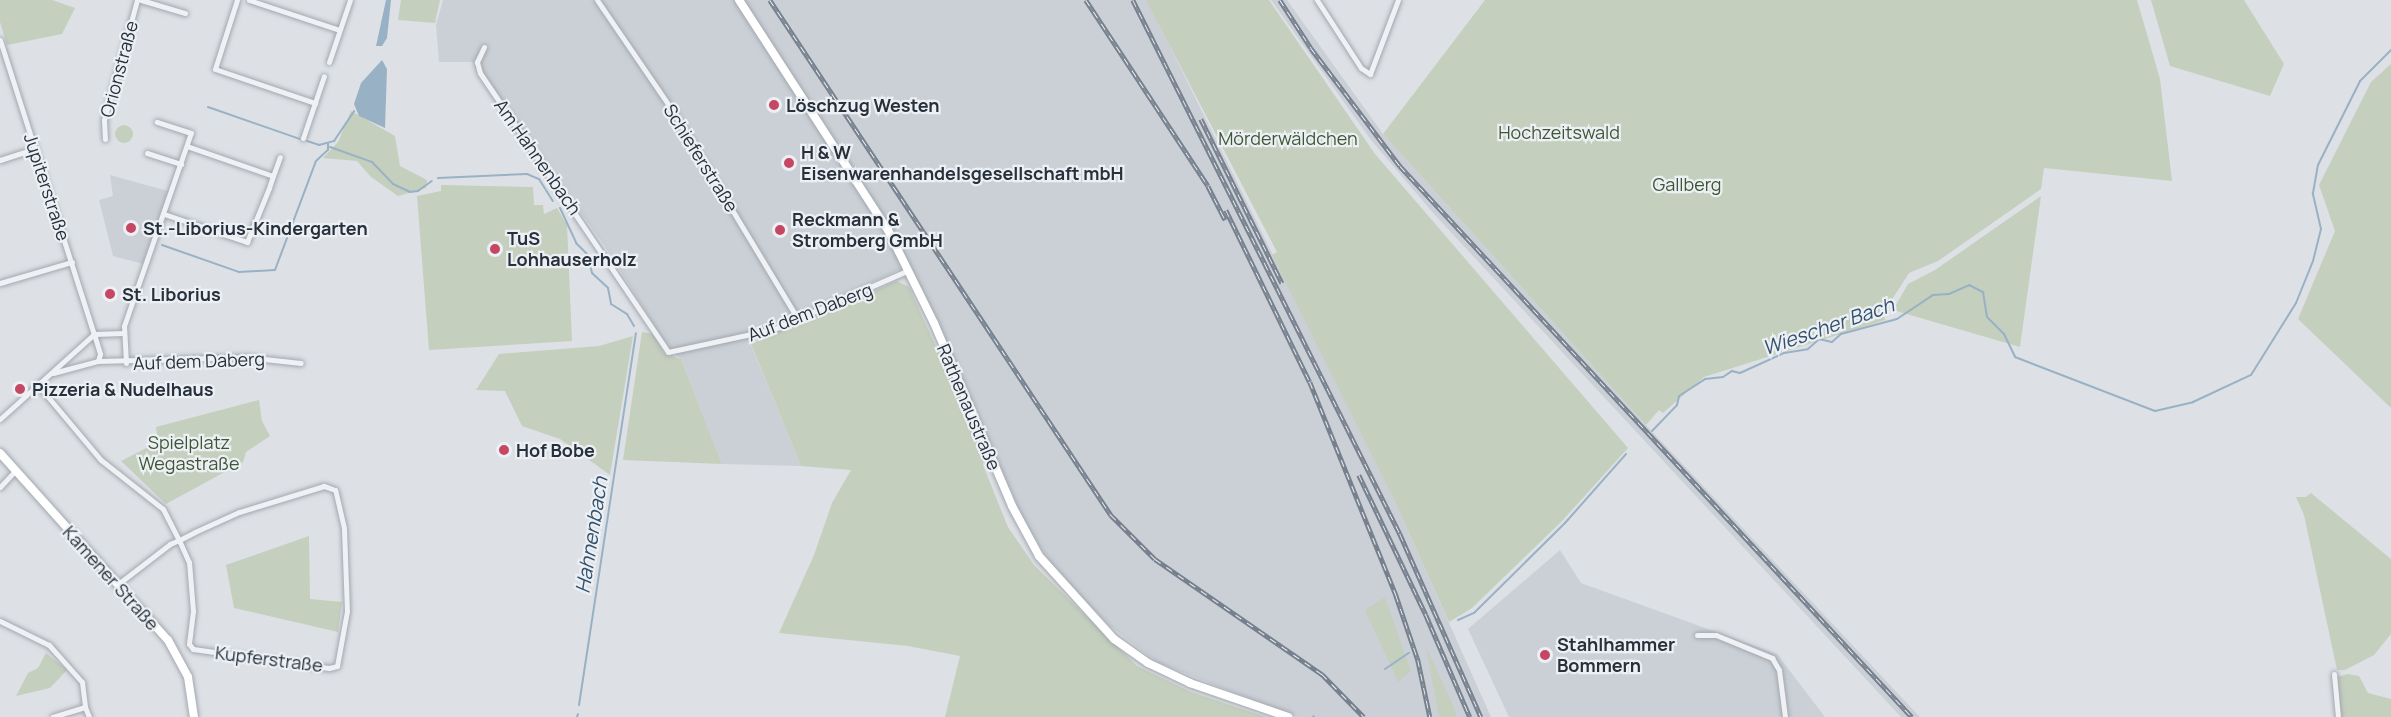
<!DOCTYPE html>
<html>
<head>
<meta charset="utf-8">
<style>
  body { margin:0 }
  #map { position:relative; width:2391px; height:717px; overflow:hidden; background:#dde1e6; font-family:Manrope,sans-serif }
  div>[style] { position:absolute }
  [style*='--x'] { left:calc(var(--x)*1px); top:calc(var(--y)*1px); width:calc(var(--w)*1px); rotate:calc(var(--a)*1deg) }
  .built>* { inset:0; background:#cbd0d7 }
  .green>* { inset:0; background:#c4cfbe }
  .round { border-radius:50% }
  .water>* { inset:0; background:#99b1c4 }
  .stream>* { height:2px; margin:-1px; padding:0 1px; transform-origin:1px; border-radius:1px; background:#99b1c4 }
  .roads { filter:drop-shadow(0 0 2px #a3a8af) drop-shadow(0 0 2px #a3a8af) }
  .street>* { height:5px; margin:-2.5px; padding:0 2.5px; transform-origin:2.5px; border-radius:2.5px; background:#eff1f4 }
  .secondary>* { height:8px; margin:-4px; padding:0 4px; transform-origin:4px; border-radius:4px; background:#fff }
  .rail>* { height:4.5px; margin-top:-2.25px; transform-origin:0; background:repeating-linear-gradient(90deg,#ecf0f4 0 7px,#77818e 0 14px); box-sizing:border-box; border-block:2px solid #77818e }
  .dots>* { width:16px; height:16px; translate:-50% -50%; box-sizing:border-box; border:3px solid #ecf0f4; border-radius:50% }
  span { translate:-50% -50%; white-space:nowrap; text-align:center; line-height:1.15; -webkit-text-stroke:4.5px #ecf0f4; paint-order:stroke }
  .street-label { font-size:18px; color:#27303b }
  .poi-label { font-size:18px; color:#27303b; font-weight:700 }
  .left { translate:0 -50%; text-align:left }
  .park-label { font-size:18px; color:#3e5635 }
  .water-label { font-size:20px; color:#34516d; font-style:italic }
</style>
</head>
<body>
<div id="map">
  <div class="built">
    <i style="clip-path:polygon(443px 0,1147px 0,1396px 504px,1491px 717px,1297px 717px,1157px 662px,1109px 625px,1056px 573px,1024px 520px,909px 265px,788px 321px,750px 331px,751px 345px,801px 466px,722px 464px,681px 359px,669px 349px,605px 246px,472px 62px,439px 62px,436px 25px)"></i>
    <i style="clip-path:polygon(1271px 0,1287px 0,1383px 134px,1646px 425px,1920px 717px,1901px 717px,1434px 214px,1371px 140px)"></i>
    <i style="clip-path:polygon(110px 175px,168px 191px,143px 264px,113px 256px,99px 200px,113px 196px)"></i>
    <i style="clip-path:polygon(1560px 550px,1581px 583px,1777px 654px,1825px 717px,1509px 717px,1468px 629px)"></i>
  </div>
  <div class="green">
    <i style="clip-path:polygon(0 0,52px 0,75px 8px,62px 34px,7px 45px,0 22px)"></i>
    <i style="clip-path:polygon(401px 0,440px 0,435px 23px,398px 20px)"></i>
    <i style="clip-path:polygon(1146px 0,1269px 0,1375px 154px,1628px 448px,1562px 521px,1472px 608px,1449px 622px,1396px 504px,1272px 255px,1277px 252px)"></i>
    <i style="clip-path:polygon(1485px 0,2137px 0,2160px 79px,2172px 181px,2044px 168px,2041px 189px,1938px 261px,1909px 273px,1891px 301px,1883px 304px,1885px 320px,1704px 377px,1663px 413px,1659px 410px,1646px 425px,1383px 134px)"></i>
    <i style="clip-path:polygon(2151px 0,2244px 0,2284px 64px,2270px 96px,2170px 66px)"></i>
    <i style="clip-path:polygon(2391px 64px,2391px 408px,2298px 319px,2335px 231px,2319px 185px,2371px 82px)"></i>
    <i style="clip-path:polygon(351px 111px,395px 136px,400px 166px,427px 180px,426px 188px,398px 196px,371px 177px,357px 161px,323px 158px,338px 142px)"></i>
    <i class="round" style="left:115px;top:125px;width:18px;height:18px"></i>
    <i style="clip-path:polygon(441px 185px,533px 187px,534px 205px,543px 205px,544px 214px,557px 208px,567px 225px,572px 341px,429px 350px,417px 196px,441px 191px)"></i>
    <i style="clip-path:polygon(2041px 196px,2020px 347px,1893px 310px,1908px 284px,1935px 270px)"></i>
    <i style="clip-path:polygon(897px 281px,909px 287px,985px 455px,983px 465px,1008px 527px,1034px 565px,1137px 666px,1191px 692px,1266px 717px,945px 717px,960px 656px,908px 646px,779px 633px,814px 555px,832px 503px,851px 470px,801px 466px,751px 344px)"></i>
    <i style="clip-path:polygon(642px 332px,653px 334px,664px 353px,681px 359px,722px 464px,623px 460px)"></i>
    <i style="clip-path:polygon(633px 336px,610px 475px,560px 439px,522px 426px,505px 391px,476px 390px,499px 354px,599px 346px)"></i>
    <i style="clip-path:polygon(259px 400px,262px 421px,270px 436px,246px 452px,243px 462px,166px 504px,121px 461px,158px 442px,156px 427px)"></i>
    <i style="clip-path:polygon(2311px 493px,2391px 559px,2391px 634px,2374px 655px,2345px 670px,2337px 670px,2304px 515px,2296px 497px,2306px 497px)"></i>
    <i style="clip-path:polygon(309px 536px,310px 599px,342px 602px,338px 632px,234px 608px,226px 565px)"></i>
    <i style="clip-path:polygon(1385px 597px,1411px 671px,1398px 682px,1365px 610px)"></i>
    <i style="clip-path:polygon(1426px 647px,1452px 703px,1457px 717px,1439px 717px)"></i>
    <i style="clip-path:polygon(46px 653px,67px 670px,50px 688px,16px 696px,28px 673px,38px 668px)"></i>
    <i style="clip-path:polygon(2348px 674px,2359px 676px,2368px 693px,2391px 699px,2391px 717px,2340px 717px,2337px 677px)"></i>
  </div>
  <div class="water">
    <i style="clip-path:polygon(386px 0,391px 0,387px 38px,382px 46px,376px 46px)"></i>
    <i style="clip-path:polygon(382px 60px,387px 69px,385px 128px,359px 116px,354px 104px,361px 83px)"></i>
  </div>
  <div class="stream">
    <i style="--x:208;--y:107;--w:97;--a:19.2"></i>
    <i style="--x:307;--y:141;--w:13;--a:18"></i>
    <i style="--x:319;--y:145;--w:16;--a:-15"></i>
    <i style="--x:334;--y:141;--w:36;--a:-56"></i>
    <i style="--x:330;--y:147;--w:45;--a:19.7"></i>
    <i style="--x:372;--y:162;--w:30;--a:46"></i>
    <i style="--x:393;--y:184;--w:19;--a:25"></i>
    <i style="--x:410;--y:192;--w:8;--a:-7"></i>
    <i style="--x:418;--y:191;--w:17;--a:-36"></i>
    <i style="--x:438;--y:178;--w:89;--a:-2.6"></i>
    <i style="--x:527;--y:174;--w:13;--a:23"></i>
    <i style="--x:539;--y:179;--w:26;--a:58"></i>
    <i style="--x:560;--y:208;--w:38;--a:65"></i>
    <i style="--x:576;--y:243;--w:16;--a:45"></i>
    <i style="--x:587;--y:254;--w:20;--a:75"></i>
    <i style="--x:592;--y:273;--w:22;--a:43"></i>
    <i style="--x:608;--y:288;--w:16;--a:79"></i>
    <i style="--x:611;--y:304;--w:19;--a:32"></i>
    <i style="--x:627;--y:314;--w:14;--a:60"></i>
    <i style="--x:162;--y:245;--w:82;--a:19.3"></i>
    <i style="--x:239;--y:272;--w:36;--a:-3"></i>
    <i style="--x:275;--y:270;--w:116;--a:-69.4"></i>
    <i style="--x:316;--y:161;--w:16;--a:-43"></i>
    <i style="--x:328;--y:150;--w:6;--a:-90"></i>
    <i style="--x:1652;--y:431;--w:36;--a:-46"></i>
    <i style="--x:1677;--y:405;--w:9;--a:-77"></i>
    <i style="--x:1679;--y:396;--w:31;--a:-33"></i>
    <i style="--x:1705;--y:379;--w:18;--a:-6"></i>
    <i style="--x:1723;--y:377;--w:11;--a:-34"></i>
    <i style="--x:1732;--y:371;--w:8;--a:14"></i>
    <i style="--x:1740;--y:373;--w:48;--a:-24.4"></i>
    <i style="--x:1784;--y:353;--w:24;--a:-9"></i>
    <i style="--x:1808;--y:349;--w:15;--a:-42"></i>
    <i style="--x:1819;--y:339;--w:13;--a:13"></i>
    <i style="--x:1832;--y:342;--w:12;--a:-42"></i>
    <i style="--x:1841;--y:334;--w:58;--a:-15"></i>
    <i style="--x:1897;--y:319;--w:43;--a:-33.7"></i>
    <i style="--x:1933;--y:295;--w:16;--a:-4"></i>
    <i style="--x:1949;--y:294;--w:22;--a:-24"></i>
    <i style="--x:1969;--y:285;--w:16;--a:27"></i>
    <i style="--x:1983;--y:292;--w:25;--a:81"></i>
    <i style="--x:1987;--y:317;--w:24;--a:45"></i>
    <i style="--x:2004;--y:334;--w:25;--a:64"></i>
    <i style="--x:2015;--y:357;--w:150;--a:21.1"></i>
    <i style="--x:2155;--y:411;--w:39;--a:-13"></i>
    <i style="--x:2193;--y:402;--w:64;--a:-25"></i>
    <i style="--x:2251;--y:375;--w:85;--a:-58"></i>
    <i style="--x:2296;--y:303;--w:45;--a:-68"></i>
    <i style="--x:2313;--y:261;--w:33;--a:-76"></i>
    <i style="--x:2321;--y:229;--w:37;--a:-103"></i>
    <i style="--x:2313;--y:193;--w:28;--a:-80"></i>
    <i style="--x:2318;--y:165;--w:94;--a:-63.4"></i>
    <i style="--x:2360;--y:81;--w:44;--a:-45"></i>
    <i style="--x:1458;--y:620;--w:17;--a:-24"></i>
    <i style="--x:1474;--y:613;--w:128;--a:-44.7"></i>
    <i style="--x:1565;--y:523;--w:92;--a:-48.5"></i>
    <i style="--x:1385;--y:669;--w:29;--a:-34"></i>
    <i style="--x:579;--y:705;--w:376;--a:-81.3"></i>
    <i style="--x:577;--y:717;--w:3;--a:-72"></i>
    <i style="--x:1313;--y:717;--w:1;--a:-45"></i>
  </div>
  <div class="roads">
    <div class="street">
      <i style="--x:141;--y:0;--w:46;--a:16.5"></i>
      <i style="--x:237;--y:0;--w:72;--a:107.7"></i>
      <i style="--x:215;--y:69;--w:106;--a:18.8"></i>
      <i style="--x:249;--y:0;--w:95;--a:18.4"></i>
      <i style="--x:597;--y:0;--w:130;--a:55.7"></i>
      <i style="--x:670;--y:107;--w:248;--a:58.9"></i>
      <i style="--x:1317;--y:0;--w:81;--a:57.1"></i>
      <i style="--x:1361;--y:68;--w:11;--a:34"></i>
      <i style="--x:1370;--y:74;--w:79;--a:-69.3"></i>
      <i style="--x:0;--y:40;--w:309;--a:72.3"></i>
      <i style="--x:94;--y:334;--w:21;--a:73"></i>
      <i style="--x:100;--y:354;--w:7;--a:106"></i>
      <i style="--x:484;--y:47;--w:17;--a:115"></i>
      <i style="--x:477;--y:62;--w:11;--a:75"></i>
      <i style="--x:480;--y:73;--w:336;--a:56"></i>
      <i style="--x:668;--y:352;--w:108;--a:-12.2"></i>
      <i style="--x:774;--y:329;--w:147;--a:-23.6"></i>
      <i style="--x:329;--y:62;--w:65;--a:-71.3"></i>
      <i style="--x:303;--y:138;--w:65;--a:-71.3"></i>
      <i style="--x:105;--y:139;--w:19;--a:-93"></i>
      <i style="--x:104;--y:120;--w:124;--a:-74.6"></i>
      <i style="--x:147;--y:153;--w:36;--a:18"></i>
      <i style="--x:0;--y:160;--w:36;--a:-18"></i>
      <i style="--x:273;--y:176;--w:20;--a:-70"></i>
      <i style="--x:164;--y:214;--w:88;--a:18.6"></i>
      <i style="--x:247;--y:242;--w:58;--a:-67.8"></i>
      <i style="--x:269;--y:188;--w:13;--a:-72"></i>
      <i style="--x:273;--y:176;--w:91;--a:-160.8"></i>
      <i style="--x:0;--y:283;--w:75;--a:-16.3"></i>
      <i style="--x:126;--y:363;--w:37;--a:-93"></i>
      <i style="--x:124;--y:326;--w:204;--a:-70.9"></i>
      <i style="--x:191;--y:133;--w:36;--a:-162"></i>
      <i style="--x:53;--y:373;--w:47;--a:-14.9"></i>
      <i style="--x:98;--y:361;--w:148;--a:-1.5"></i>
      <i style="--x:246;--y:357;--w:55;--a:6.2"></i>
      <i style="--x:38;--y:385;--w:98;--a:50"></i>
      <i style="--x:101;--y:460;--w:79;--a:38.3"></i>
      <i style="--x:163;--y:509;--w:35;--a:63"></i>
      <i style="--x:179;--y:540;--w:24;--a:66"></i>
      <i style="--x:189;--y:562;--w:49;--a:85.3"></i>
      <i style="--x:193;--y:611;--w:33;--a:97"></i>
      <i style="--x:189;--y:644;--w:6;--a:51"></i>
      <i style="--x:193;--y:649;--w:137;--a:8"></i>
      <i style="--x:329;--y:668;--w:8;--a:-14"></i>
      <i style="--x:337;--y:666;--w:56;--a:-79.7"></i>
      <i style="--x:347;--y:611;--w:83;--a:-92.1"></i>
      <i style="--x:344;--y:528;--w:39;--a:-103"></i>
      <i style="--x:335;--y:490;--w:12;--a:-160"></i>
      <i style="--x:324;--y:486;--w:89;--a:163"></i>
      <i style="--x:239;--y:512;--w:48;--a:155.6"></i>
      <i style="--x:195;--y:532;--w:18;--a:153"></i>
      <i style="--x:179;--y:540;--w:10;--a:156"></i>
      <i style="--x:170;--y:544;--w:66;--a:142.4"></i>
      <i style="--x:0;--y:419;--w:127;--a:-42.1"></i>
      <i style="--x:94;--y:334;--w:30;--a:-2"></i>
      <i style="--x:0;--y:487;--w:22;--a:-47"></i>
      <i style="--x:0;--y:621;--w:55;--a:26.1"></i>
      <i style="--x:49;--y:645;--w:50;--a:48.3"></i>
      <i style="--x:82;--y:682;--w:25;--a:83"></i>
      <i style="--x:85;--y:707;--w:34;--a:163"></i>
      <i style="--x:1697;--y:635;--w:19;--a:0"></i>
      <i style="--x:1716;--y:635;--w:61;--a:22.3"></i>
      <i style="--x:1772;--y:658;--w:14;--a:60"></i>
      <i style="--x:1779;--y:670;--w:47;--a:82.7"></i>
      <i style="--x:2334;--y:674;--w:43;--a:84.7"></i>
      <i style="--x:85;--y:707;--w:11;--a:68"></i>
    </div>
    <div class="secondary">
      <i style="--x:739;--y:0;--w:274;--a:57.1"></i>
      <i style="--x:888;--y:230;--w:104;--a:63.7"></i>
      <i style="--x:934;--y:323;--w:199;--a:66.9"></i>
      <i style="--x:1012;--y:506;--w:57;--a:61.6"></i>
      <i style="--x:1039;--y:556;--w:112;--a:47.9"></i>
      <i style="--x:1114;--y:639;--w:42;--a:35.2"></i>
      <i style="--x:1148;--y:663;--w:47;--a:25.5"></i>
      <i style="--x:1190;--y:683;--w:104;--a:19.1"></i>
      <i style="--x:0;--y:453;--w:251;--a:48.1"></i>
      <i style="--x:168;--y:640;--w:42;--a:61.6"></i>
      <i style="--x:188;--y:677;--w:40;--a:81.5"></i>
    </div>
  </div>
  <div class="rail">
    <i style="--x:770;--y:0;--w:618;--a:56.49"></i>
    <i style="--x:1111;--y:515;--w:62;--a:45"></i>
    <i style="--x:1155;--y:559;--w:203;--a:34.6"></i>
    <i style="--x:1322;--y:674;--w:60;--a:45.7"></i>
    <i style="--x:1086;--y:0;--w:222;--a:56.7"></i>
    <i style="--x:1208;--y:186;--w:38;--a:63"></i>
    <i style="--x:1133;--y:0;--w:597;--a:63.43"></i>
    <i style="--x:1400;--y:534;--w:200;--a:66.1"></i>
    <i style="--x:1280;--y:0;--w:57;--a:57.1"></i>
    <i style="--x:1311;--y:48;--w:148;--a:53"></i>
    <i style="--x:1400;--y:166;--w:752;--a:47.1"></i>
    <i style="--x:1201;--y:119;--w:183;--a:63.7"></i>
    <i style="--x:1226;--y:210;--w:191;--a:64"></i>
    <i style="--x:1310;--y:382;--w:230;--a:68"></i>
    <i style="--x:1396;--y:595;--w:69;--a:71.3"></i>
    <i style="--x:1418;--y:660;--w:58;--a:78.1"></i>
    <i style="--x:1359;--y:475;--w:155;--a:64.4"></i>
    <i style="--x:1426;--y:615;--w:111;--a:66.7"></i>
  </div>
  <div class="dots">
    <i style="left:774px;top:105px;background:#c64762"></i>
    <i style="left:789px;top:163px;background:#c64762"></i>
    <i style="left:131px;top:228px;background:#c64762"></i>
    <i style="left:780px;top:230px;background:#c64762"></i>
    <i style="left:495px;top:249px;background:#c64762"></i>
    <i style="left:110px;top:294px;background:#c64762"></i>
    <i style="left:20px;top:389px;background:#c64762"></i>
    <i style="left:504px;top:450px;background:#c64762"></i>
    <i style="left:1545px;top:655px;background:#c64762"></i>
  </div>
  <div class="street-label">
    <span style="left:119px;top:69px;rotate:-75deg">Orionstraße</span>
    <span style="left:538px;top:157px;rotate:55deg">Am Hahnenbach</span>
    <span style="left:701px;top:158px;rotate:58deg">Schieferstraße</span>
    <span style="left:47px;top:187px;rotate:72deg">Jupiterstraße</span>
    <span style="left:810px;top:312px;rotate:-21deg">Auf dem Daberg</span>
    <span style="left:199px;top:361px;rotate:-2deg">Auf dem Daberg</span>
    <span style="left:969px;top:407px;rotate:67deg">Rathenaustraße</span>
    <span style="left:111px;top:578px;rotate:48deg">Kamener Straße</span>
    <span style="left:269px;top:659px;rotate:7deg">Kupferstraße</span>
  </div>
  <div class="poi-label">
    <span class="left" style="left:786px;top:105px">Löschzug Westen</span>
    <span class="left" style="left:801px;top:163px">H &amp; W<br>Eisenwarenhandelsgesellschaft mbH</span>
    <span class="left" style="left:792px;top:230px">Reckmann &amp;<br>Stromberg GmbH</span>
    <span class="left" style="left:143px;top:228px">St.-Liborius-Kindergarten</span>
    <span class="left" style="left:507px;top:249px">TuS<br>Lohhauserholz</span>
    <span class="left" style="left:122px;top:294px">St. Liborius</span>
    <span class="left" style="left:32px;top:389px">Pizzeria &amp; Nudelhaus</span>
    <span class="left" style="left:516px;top:450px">Hof Bobe</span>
    <span class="left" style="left:1557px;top:655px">Stahlhammer<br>Bommern</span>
  </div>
  <div class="park-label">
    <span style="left:1559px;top:132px">Hochzeitswald</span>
    <span style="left:1288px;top:138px">Mörderwäldchen</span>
    <span style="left:1687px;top:184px">Gallberg</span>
    <span style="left:189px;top:453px">Spielplatz<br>Wegastraße</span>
  </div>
  <div class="water-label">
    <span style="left:1828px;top:326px;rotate:-19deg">Wiescher Bach</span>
    <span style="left:591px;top:535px;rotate:-81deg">Hahnenbach</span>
  </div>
</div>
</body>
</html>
